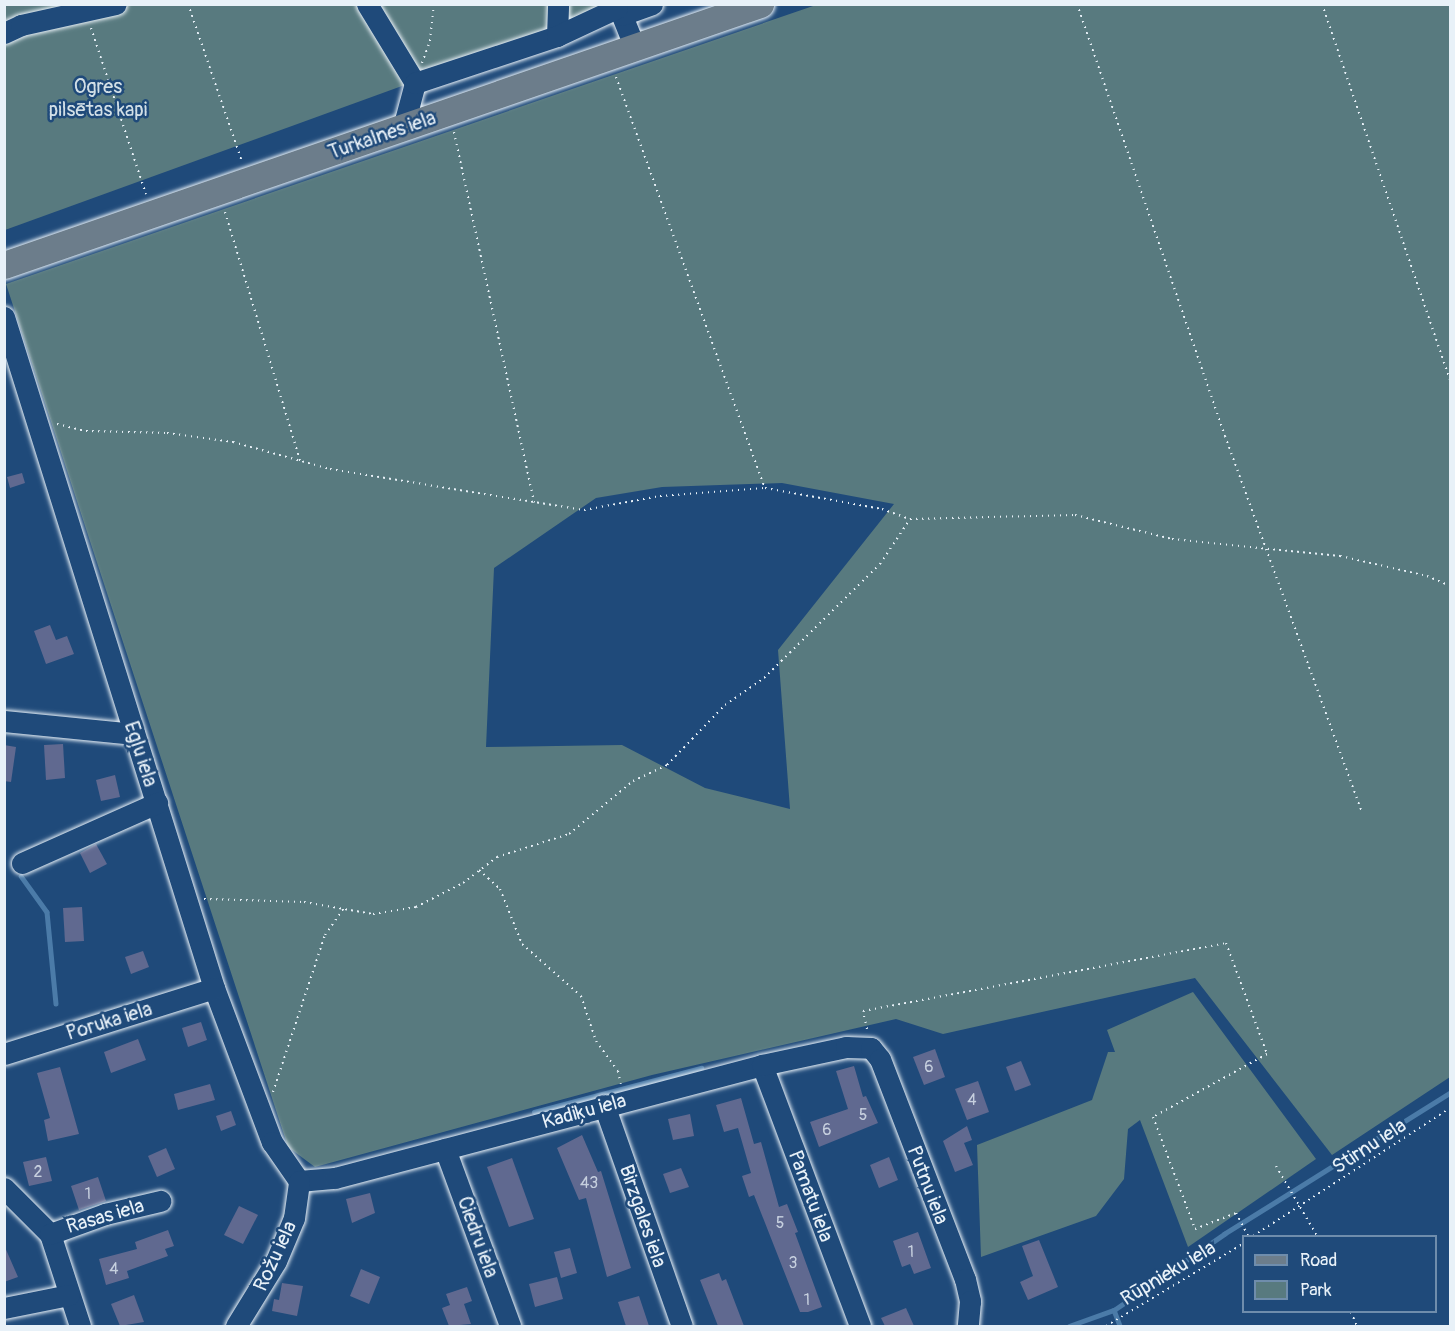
<!DOCTYPE html>
<html>
<head>
<meta charset="utf-8">
<style>
  body { margin:0 }
  #map { position:relative; width:1455px; height:1331px; overflow:hidden; background:#1f4a7a; font-family:Pangolin,sans-serif }
  div>[style] { position:absolute }
  [style*='--x'] { left:calc(var(--x)*1px); top:calc(var(--y)*1px); width:calc(var(--w)*1px); rotate:calc(var(--a)*1deg) }
  .green>* { inset:0; background:#587a7f }
  .stream>* { height:4.5px; margin:-2.25px; padding:0 2.25px; transform-origin:2.25px; border-radius:2.25px; background:#4b7ba8 }
  .building>* { inset:0; background:#606990 }
  .path>* { height:2px; margin-top:-1px; transform-origin:0; background:repeating-linear-gradient(90deg,#e8f1f8 0 1.5px,transparent 0 6px) }
  .roads { filter:drop-shadow(0 0 2px #e8f1f8) drop-shadow(0 0 2px #e8f1f8) }
  .minor>* { height:21px; margin:-10.5px; padding:0 10.5px; transform-origin:10.5px; border-radius:10.5px; background:#1f4a7a }
  .major>* { height:27px; margin:-13.5px; padding:0 13.5px; transform-origin:13.5px; border-radius:13.5px; background:#6c7d8b }
  span { translate:-50% -50%; white-space:nowrap; text-align:center; line-height:1.15; -webkit-text-stroke:5px #1f4a7a; paint-order:stroke }
  .number-label { font-size:16px; color:#c6cfde }
  .number-label span { -webkit-text-stroke-width:0 }
  .park-label { font-size:20px; color:#d2dfe6 }
  .street-label { font-size:20px; color:#e8f1f8 }
  .frame { position:absolute; inset:0; border:6px solid #e8f1f8; pointer-events:none }
  .legend { position:absolute; left:1242px; top:1235px; width:195px; height:78px; box-sizing:border-box; background:#1f4a7a; border:2px solid #6f8dac; margin:0; padding:8px 10px; list-style:none; font-size:18px; color:#e8f1f8 }
  .legend li { display:flex; align-items:center; gap:12px; height:30px }
  .legend b { width:30px; border:2px solid #6f8dac }
</style>
</head>
<body>
<div id="map">
  <div class="green">
    <i style="clip-path:polygon(4px 5px,625px 5px,5px 230px)"></i>
    <i style="clip-path:polygon(evenodd,816px 5px,1450px 5px,1450px 1077px,1332px 1155px,1195px 978px,943px 1034px,896px 1019px,652px 1075px,315px 1167px,288px 1147px,6px 284px,816px 5px,782px 483px,894px 504px,778px 650px,790px 809px,705px 788px,622px 745px,486px 747px,494px 568px,596px 498px,662px 487px,782px 483px)"></i>
    <i style="clip-path:polygon(1193px 992px,1316px 1159px,1188px 1247px,1140px 1120px,1128px 1129px,1124px 1179px,1096px 1216px,981px 1257px,977px 1145px,1092px 1100px,1108px 1052px,1115px 1052px,1107px 1030px)"></i>
  </div>
  <div class="stream">
    <i style="--x:21;--y:876;--w:44;--a:54.2"></i>
    <i style="--x:47;--y:912;--w:92;--a:84.4"></i>
    <i style="--x:534;--y:1112;--w:173;--a:-14.8"></i>
    <i style="--x:1114;--y:1310;--w:17;--a:69"></i>
    <i style="--x:1069;--y:1326;--w:48;--a:-19.6"></i>
    <i style="--x:1114;--y:1310;--w:134;--a:-34.6"></i>
    <i style="--x:1224;--y:1234;--w:266;--a:-32"></i>
  </div>
  <div class="building">
    <i style="clip-path:polygon(22px 473px,25px 483px,10px 488px,7px 477px)"></i>
    <i style="clip-path:polygon(50px 625px,56px 640px,67px 636px,74px 654px,46px 664px,34px 631px)"></i>
    <i style="clip-path:polygon(63px 744px,65px 778px,46px 780px,44px 745px)"></i>
    <i style="clip-path:polygon(4px 745px,16px 747px,11px 782px,4px 781px)"></i>
    <i style="clip-path:polygon(115px 775px,120px 797px,101px 801px,96px 780px)"></i>
    <i style="clip-path:polygon(96px 844px,107px 864px,90px 873px,80px 853px)"></i>
    <i style="clip-path:polygon(82px 907px,84px 941px,65px 942px,63px 908px)"></i>
    <i style="clip-path:polygon(143px 951px,149px 967px,131px 974px,125px 957px)"></i>
    <i style="clip-path:polygon(201px 1022px,207px 1040px,188px 1047px,182px 1028px)"></i>
    <i style="clip-path:polygon(138px 1039px,146px 1060px,111px 1073px,104px 1052px)"></i>
    <i style="clip-path:polygon(935px 1049px,945px 1077px,924px 1085px,913px 1057px)"></i>
    <i style="clip-path:polygon(1021px 1061px,1031px 1085px,1015px 1091px,1006px 1067px)"></i>
    <i style="clip-path:polygon(854px 1066px,863px 1097px,866px 1096px,878px 1123px,819px 1147px,810px 1122px,848px 1109px,836px 1071px)"></i>
    <i style="clip-path:polygon(60px 1067px,79px 1134px,48px 1141px,44px 1120px,50px 1118px,37px 1073px)"></i>
    <i style="clip-path:polygon(978px 1081px,989px 1112px,967px 1120px,955px 1089px)"></i>
    <i style="clip-path:polygon(210px 1084px,215px 1100px,178px 1110px,174px 1094px)"></i>
    <i style="clip-path:polygon(741px 1098px,754px 1144px,761px 1142px,779px 1207px,787px 1204px,798px 1232px,795px 1233px,822px 1307px,808px 1312px,800px 1312px,754px 1195px,749px 1197px,742px 1176px,751px 1173px,738px 1128px,724px 1132px,716px 1105px)"></i>
    <i style="clip-path:polygon(231px 1111px,236px 1125px,221px 1131px,216px 1116px)"></i>
    <i style="clip-path:polygon(690px 1114px,694px 1136px,673px 1140px,668px 1119px)"></i>
    <i style="clip-path:polygon(967px 1126px,972px 1140px,964px 1143px,973px 1165px,955px 1172px,943px 1141px)"></i>
    <i style="clip-path:polygon(582px 1135px,598px 1172px,601px 1171px,631px 1268px,607px 1277px,586px 1198px,579px 1200px,557px 1148px)"></i>
    <i style="clip-path:polygon(166px 1148px,175px 1169px,157px 1177px,148px 1156px)"></i>
    <i style="clip-path:polygon(46px 1157px,52px 1181px,29px 1186px,23px 1162px)"></i>
    <i style="clip-path:polygon(889px 1157px,898px 1180px,879px 1188px,870px 1165px)"></i>
    <i style="clip-path:polygon(512px 1158px,534px 1219px,509px 1227px,487px 1167px)"></i>
    <i style="clip-path:polygon(681px 1168px,689px 1187px,670px 1193px,663px 1174px)"></i>
    <i style="clip-path:polygon(98px 1177px,106px 1201px,79px 1210px,71px 1186px)"></i>
    <i style="clip-path:polygon(370px 1193px,375px 1213px,352px 1223px,346px 1199px)"></i>
    <i style="clip-path:polygon(239px 1206px,258px 1215px,243px 1244px,224px 1235px)"></i>
    <i style="clip-path:polygon(168px 1230px,174px 1246px,165px 1249px,168px 1256px,127px 1271px,129px 1278px,106px 1285px,99px 1259px,137px 1249px,135px 1242px)"></i>
    <i style="clip-path:polygon(918px 1232px,931px 1268px,914px 1274px,910px 1264px,902px 1267px,893px 1241px)"></i>
    <i style="clip-path:polygon(1039px 1240px,1058px 1287px,1028px 1300px,1020px 1282px,1033px 1276px,1022px 1246px)"></i>
    <i style="clip-path:polygon(4px 1245px,18px 1277px,4px 1282px)"></i>
    <i style="clip-path:polygon(570px 1248px,577px 1273px,561px 1278px,554px 1252px)"></i>
    <i style="clip-path:polygon(361px 1269px,380px 1277px,369px 1304px,350px 1296px)"></i>
    <i style="clip-path:polygon(719px 1273px,722px 1281px,726px 1279px,744px 1326px,718px 1326px,700px 1280px)"></i>
    <i style="clip-path:polygon(557px 1277px,563px 1299px,535px 1307px,529px 1284px)"></i>
    <i style="clip-path:polygon(282px 1283px,303px 1286px,297px 1316px,272px 1311px,274px 1299px,279px 1300px)"></i>
    <i style="clip-path:polygon(467px 1287px,472px 1301px,464px 1304px,471px 1324px,449px 1326px,442px 1308px,450px 1305px,446px 1294px)"></i>
    <i style="clip-path:polygon(134px 1295px,144px 1322px,120px 1326px,111px 1304px)"></i>
    <i style="clip-path:polygon(639px 1296px,649px 1326px,626px 1326px,618px 1302px)"></i>
    <i style="clip-path:polygon(906px 1308px,914px 1326px,885px 1326px,881px 1318px)"></i>
  </div>
  <div class="path">
    <i style="--x:188;--y:4;--w:167;--a:71.1"></i>
    <i style="--x:1077;--y:4;--w:457;--a:71.1"></i>
    <i style="--x:1225;--y:436;--w:398;--a:70"></i>
    <i style="--x:1322;--y:4;--w:397;--a:71.2"></i>
    <i style="--x:91;--y:28;--w:175;--a:71.7"></i>
    <i style="--x:422;--y:63;--w:23;--a:-70"></i>
    <i style="--x:430;--y:41;--w:37;--a:-84"></i>
    <i style="--x:616;--y:77;--w:437;--a:70.1"></i>
    <i style="--x:454;--y:132;--w:379;--a:77.8"></i>
    <i style="--x:225;--y:212;--w:260;--a:73.2"></i>
    <i style="--x:57;--y:424;--w:30;--a:14"></i>
    <i style="--x:86;--y:431;--w:81;--a:1.4"></i>
    <i style="--x:167;--y:433;--w:67;--a:7.8"></i>
    <i style="--x:233;--y:442;--w:101;--a:15.6"></i>
    <i style="--x:330;--y:469;--w:257;--a:9.2"></i>
    <i style="--x:584;--y:510;--w:77;--a:-10.4"></i>
    <i style="--x:660;--y:496;--w:105;--a:-4.4"></i>
    <i style="--x:765;--y:488;--w:119;--a:10.2"></i>
    <i style="--x:882;--y:509;--w:30;--a:20"></i>
    <i style="--x:479;--y:870;--w:28;--a:42"></i>
    <i style="--x:500;--y:889;--w:59;--a:68.2"></i>
    <i style="--x:522;--y:944;--w:79;--a:41.4"></i>
    <i style="--x:581;--y:996;--w:47;--a:71.6"></i>
    <i style="--x:596;--y:1041;--w:37;--a:54"></i>
    <i style="--x:618;--y:1071;--w:13;--a:77"></i>
    <i style="--x:204;--y:899;--w:100;--a:1.7"></i>
    <i style="--x:304;--y:902;--w:70;--a:9.9"></i>
    <i style="--x:373;--y:914;--w:44;--a:-9.2"></i>
    <i style="--x:416;--y:907;--w:53;--a:-27.1"></i>
    <i style="--x:463;--y:883;--w:43;--a:-37.4"></i>
    <i style="--x:497;--y:857;--w:76;--a:-17.7"></i>
    <i style="--x:569;--y:834;--w:83;--a:-39.6"></i>
    <i style="--x:633;--y:781;--w:38;--a:-25"></i>
    <i style="--x:667;--y:765;--w:83;--a:-46"></i>
    <i style="--x:725;--y:705;--w:47;--a:-34.7"></i>
    <i style="--x:764;--y:678;--w:163;--a:-44.5"></i>
    <i style="--x:880;--y:564;--w:54;--a:-56.3"></i>
    <i style="--x:910;--y:519;--w:165;--a:-1.4"></i>
    <i style="--x:1075;--y:515;--w:100;--a:13.9"></i>
    <i style="--x:1172;--y:539;--w:169;--a:5.8"></i>
    <i style="--x:1340;--y:556;--w:89;--a:12.9"></i>
    <i style="--x:1427;--y:576;--w:25;--a:23"></i>
    <i style="--x:867;--y:1029;--w:18;--a:-103"></i>
    <i style="--x:863;--y:1011;--w:369;--a:-10.6"></i>
    <i style="--x:1226;--y:943;--w:118;--a:69.7"></i>
    <i style="--x:1267;--y:1054;--w:130;--a:151.1"></i>
    <i style="--x:1153;--y:1117;--w:120;--a:69.4"></i>
    <i style="--x:1195;--y:1229;--w:44;--a:-21.3"></i>
    <i style="--x:1236;--y:1213;--w:26;--a:62"></i>
    <i style="--x:273;--y:1092;--w:165;--a:-71.7"></i>
    <i style="--x:325;--y:935;--w:33;--a:-55"></i>
    <i style="--x:1276;--y:1166;--w:81;--a:59.6"></i>
    <i style="--x:1253;--y:1236;--w:235;--a:-33"></i>
    <i style="--x:1351;--y:1312;--w:15;--a:67"></i>
    <i style="--x:1106;--y:1326;--w:161;--a:-31"></i>
  </div>
  <div class="roads">
    <div class="minor">
      <i style="--x:367;--y:4;--w:92;--a:58.7"></i>
      <i style="--x:4;--y:33;--w:19;--a:-25"></i>
      <i style="--x:21;--y:25;--w:97;--a:-12.5"></i>
      <i style="--x:557;--y:36;--w:32;--a:-88"></i>
      <i style="--x:635;--y:48;--w:35;--a:-112"></i>
      <i style="--x:622;--y:15;--w:32;--a:-20"></i>
      <i style="--x:403;--y:128;--w:47;--a:-75.1"></i>
      <i style="--x:415;--y:83;--w:150;--a:-18.3"></i>
      <i style="--x:557;--y:36;--w:66;--a:-25"></i>
      <i style="--x:4;--y:317;--w:703;--a:72.62"></i>
      <i style="--x:214;--y:988;--w:165;--a:69.4"></i>
      <i style="--x:272;--y:1142;--w:47;--a:55.3"></i>
      <i style="--x:4;--y:721;--w:131;--a:5.7"></i>
      <i style="--x:22;--y:863;--w:148;--a:-24"></i>
      <i style="--x:4;--y:1054;--w:220;--a:-17.4"></i>
      <i style="--x:762;--y:1065;--w:279;--a:69.4"></i>
      <i style="--x:604;--y:1105;--w:234;--a:70.6"></i>
      <i style="--x:445;--y:1149;--w:189;--a:69.8"></i>
      <i style="--x:299;--y:1181;--w:36;--a:-5"></i>
      <i style="--x:335;--y:1178;--w:442;--a:-14.8"></i>
      <i style="--x:762;--y:1065;--w:86;--a:-12.1"></i>
      <i style="--x:846;--y:1047;--w:25;--a:2"></i>
      <i style="--x:871;--y:1048;--w:14;--a:51"></i>
      <i style="--x:880;--y:1059;--w:236;--a:68.9"></i>
      <i style="--x:965;--y:1279;--w:23;--a:77"></i>
      <i style="--x:970;--y:1301;--w:25;--a:95"></i>
      <i style="--x:4;--y:1188;--w:65;--a:45"></i>
      <i style="--x:50;--y:1234;--w:97;--a:71.9"></i>
      <i style="--x:50;--y:1234;--w:59;--a:-20"></i>
      <i style="--x:105;--y:1214;--w:57;--a:-13.3"></i>
      <i style="--x:4;--y:1308;--w:66;--a:-11.3"></i>
      <i style="--x:236;--y:1326;--w:76;--a:-58.4"></i>
      <i style="--x:276;--y:1261;--w:47;--a:-67.3"></i>
      <i style="--x:294;--y:1218;--w:37;--a:-82"></i>
    </div>
    <div class="major">
      <i style="--x:4;--y:265;--w:800;--a:-19.05"></i>
    </div>
  </div>
  <div class="number-label">
    <span style="left:929px;top:1067px">6</span>
    <span style="left:972px;top:1100px">4</span>
    <span style="left:863px;top:1115px">5</span>
    <span style="left:827px;top:1130px">6</span>
    <span style="left:38px;top:1172px">2</span>
    <span style="left:589px;top:1183px">43</span>
    <span style="left:88px;top:1194px">1</span>
    <span style="left:780px;top:1223px">5</span>
    <span style="left:911px;top:1252px">1</span>
    <span style="left:793px;top:1263px">3</span>
    <span style="left:114px;top:1269px">4</span>
    <span style="left:807px;top:1300px">1</span>
  </div>
  <div class="park-label">
    <span style="left:98px;top:98px">Ogres<br>pilsētas kapi</span>
  </div>
  <div class="street-label">
    <span style="left:382px;top:135px;rotate:-19deg">Turkalnes iela</span>
    <span style="left:141px;top:754px;rotate:72deg">Egļu iela</span>
    <span style="left:109px;top:1021px;rotate:-17deg">Poruka iela</span>
    <span style="left:584px;top:1111px;rotate:-15deg">Kadiķu iela</span>
    <span style="left:1369px;top:1146px;rotate:-33deg">Stirnu iela</span>
    <span style="left:928px;top:1185px;rotate:69deg">Putnu iela</span>
    <span style="left:811px;top:1196px;rotate:70deg">Pamatu iela</span>
    <span style="left:105px;top:1216px;rotate:-16deg">Rasas iela</span>
    <span style="left:643px;top:1216px;rotate:71deg">Birzgales iela</span>
    <span style="left:478px;top:1237px;rotate:70deg">Ciedru iela</span>
    <span style="left:275px;top:1256px;rotate:-65deg">Rožu iela</span>
    <span style="left:1168px;top:1273px;rotate:-31deg">Rūpnieku iela</span>
  </div>
  <div class="frame"></div>
  <ul class="legend">
  <li><b style="height:8px;background:#6c7d8b"></b>Road</li>
  <li><b style="height:16px;background:#587a7f"></b>Park</li>
  </ul>
</div>
</body>
</html>
